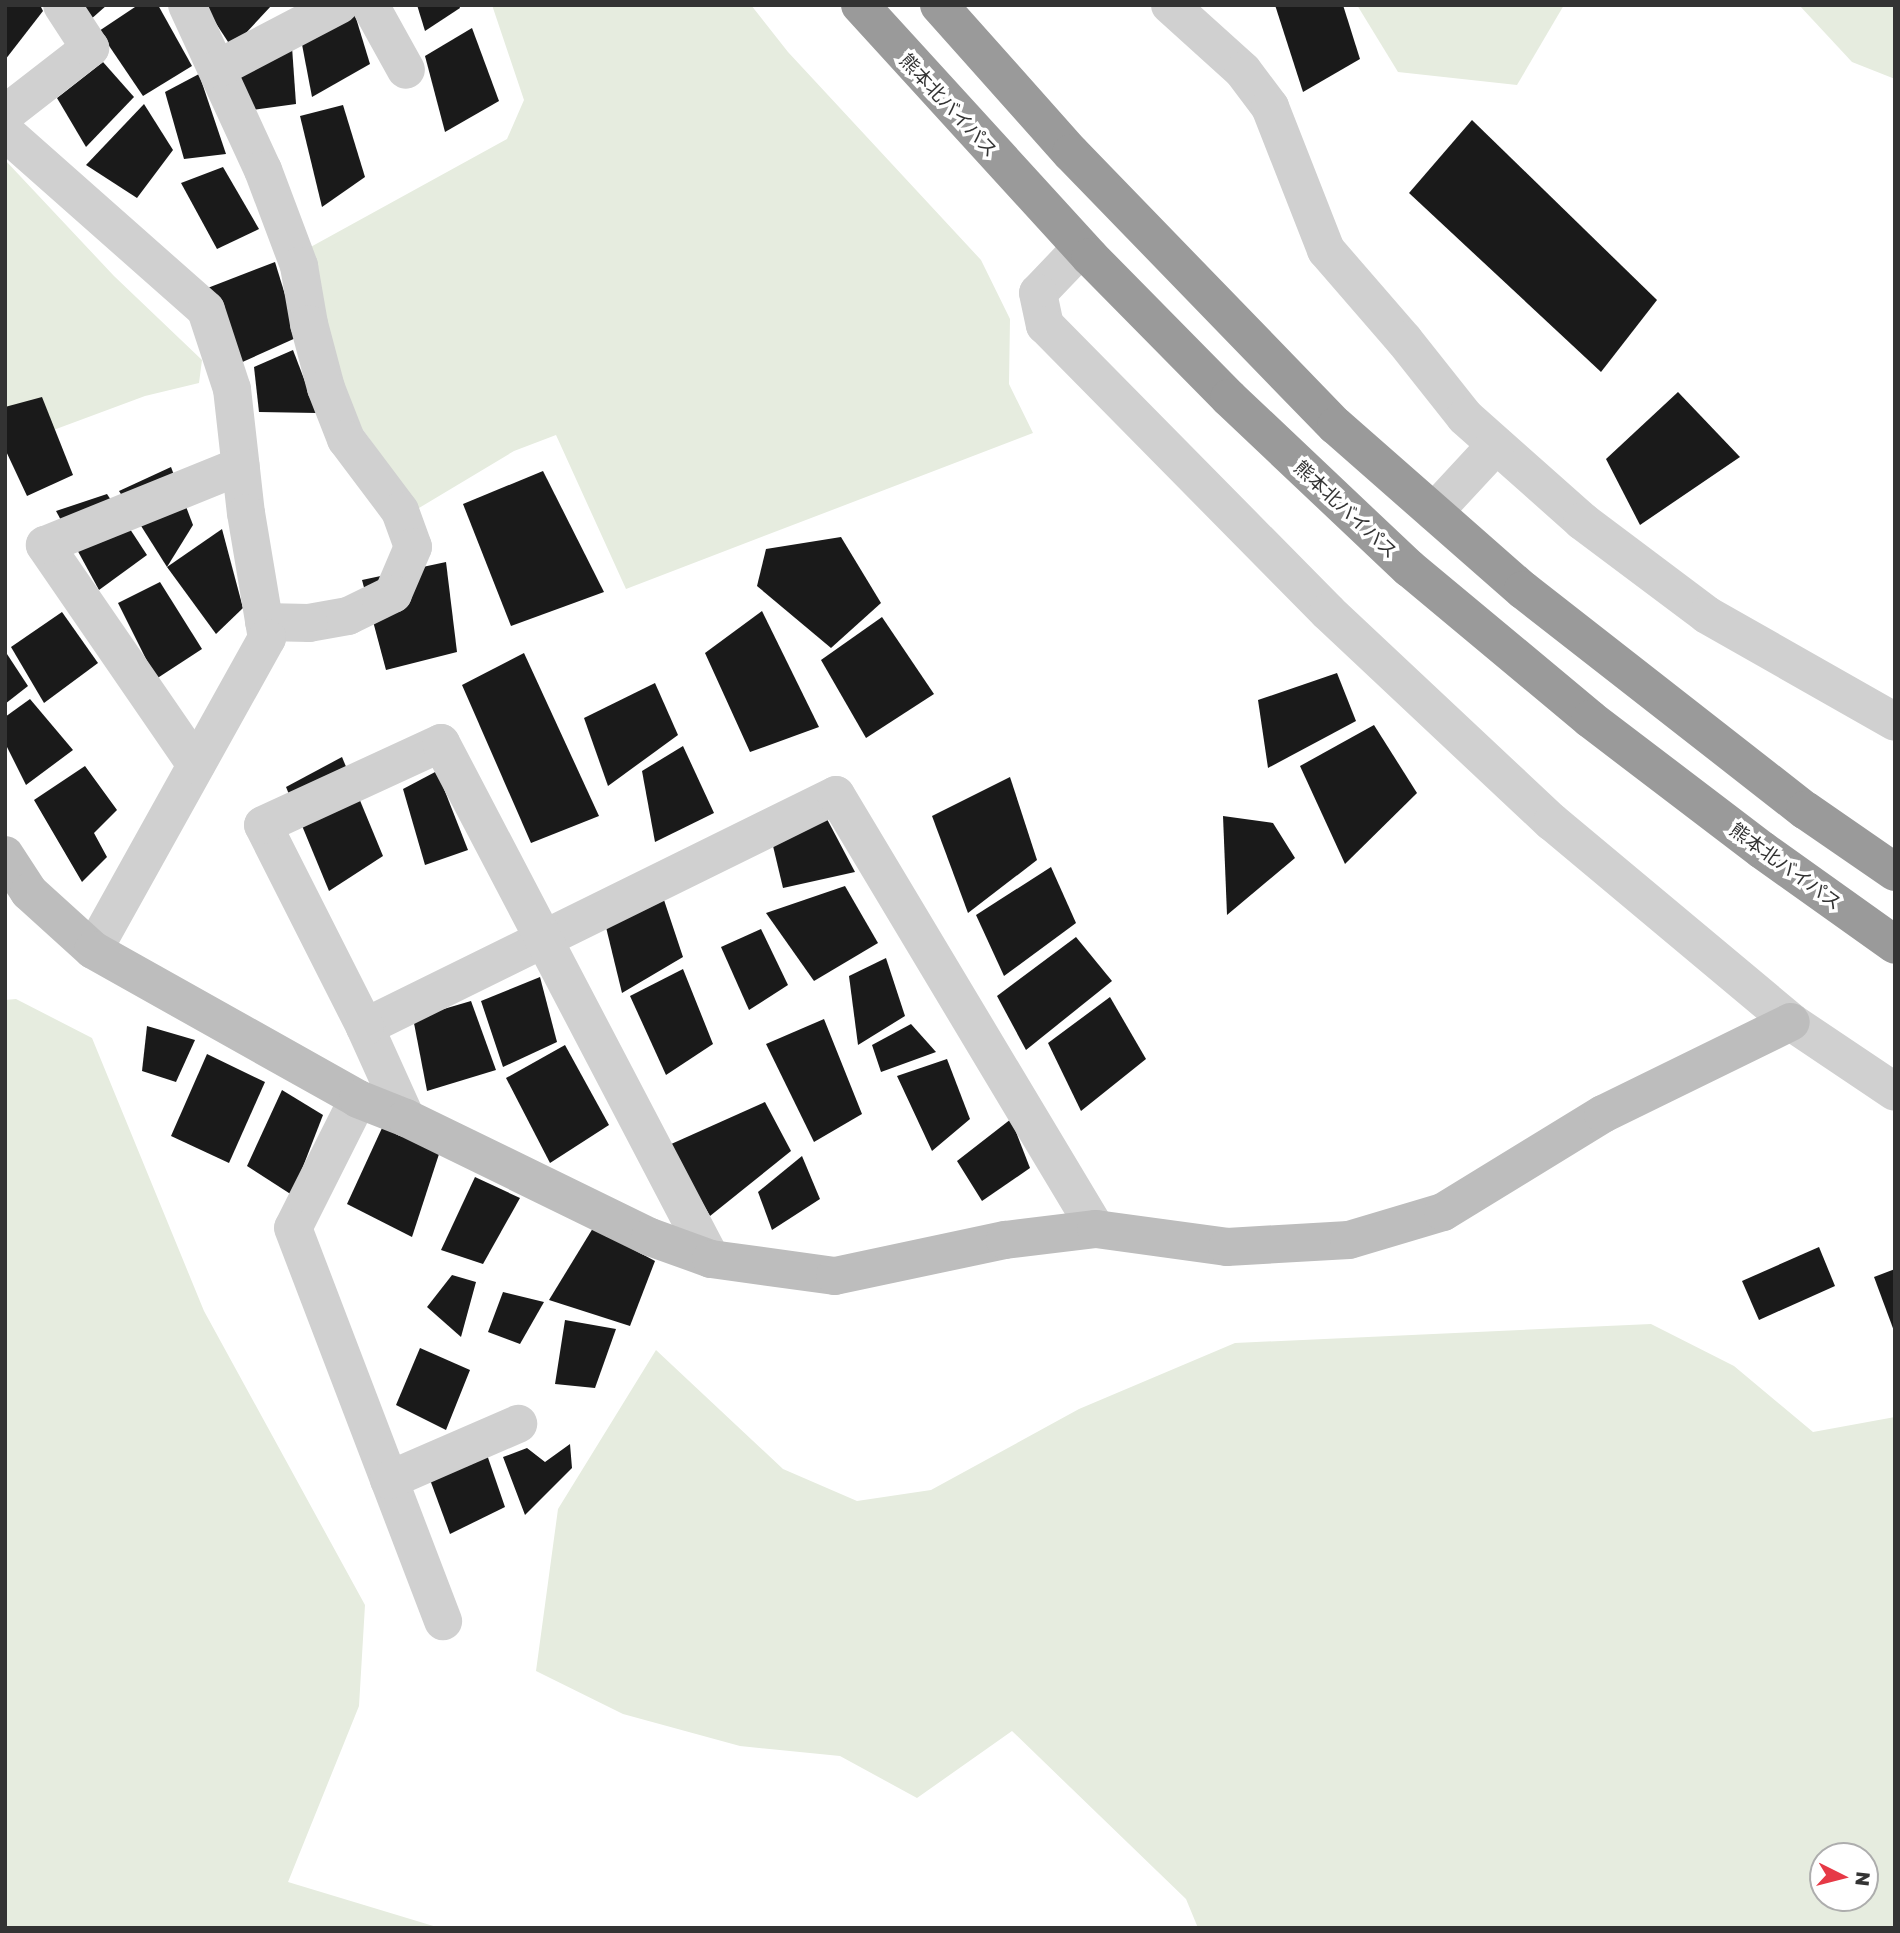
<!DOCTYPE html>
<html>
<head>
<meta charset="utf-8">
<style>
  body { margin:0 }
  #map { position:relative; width:1900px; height:1933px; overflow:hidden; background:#fff; font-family:"Golos Text","Noto Sans JP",sans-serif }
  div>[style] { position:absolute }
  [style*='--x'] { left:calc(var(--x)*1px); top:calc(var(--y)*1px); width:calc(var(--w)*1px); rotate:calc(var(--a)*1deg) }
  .green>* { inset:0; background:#e6ecdf }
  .building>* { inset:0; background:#1a1a1a }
  .street>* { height:38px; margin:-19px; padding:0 19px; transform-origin:19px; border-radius:19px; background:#d0d0d0 }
  .secondary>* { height:38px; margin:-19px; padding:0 19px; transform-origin:19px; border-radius:19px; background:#bdbdbd }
  .highway>* { height:38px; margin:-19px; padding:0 19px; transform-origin:19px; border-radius:19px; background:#9a9a9a }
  span { translate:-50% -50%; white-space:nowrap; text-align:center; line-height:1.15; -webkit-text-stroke:7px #fff; paint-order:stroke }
  .street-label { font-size:19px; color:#333 }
  .frame { position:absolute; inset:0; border:7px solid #333; pointer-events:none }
  .north { position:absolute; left:1809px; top:1842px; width:70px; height:70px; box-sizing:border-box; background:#fff; border:2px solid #adadad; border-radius:50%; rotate:96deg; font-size:19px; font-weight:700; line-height:28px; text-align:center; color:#333 }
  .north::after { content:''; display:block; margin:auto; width:24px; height:32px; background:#e63946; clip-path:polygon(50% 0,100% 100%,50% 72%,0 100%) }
</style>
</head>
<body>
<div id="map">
  <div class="green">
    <i style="clip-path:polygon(492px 5px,751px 5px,788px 52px,981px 260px,1010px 319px,1009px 384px,1033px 433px,626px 589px,556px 435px,514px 451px,419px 508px,343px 402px,307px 249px,507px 139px,524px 100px)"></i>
    <i style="clip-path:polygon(1357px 5px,1564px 5px,1517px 85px,1398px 72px)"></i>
    <i style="clip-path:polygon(1799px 5px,1895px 5px,1895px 79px,1852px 62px)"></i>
    <i style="clip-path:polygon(5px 160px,114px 276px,202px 360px,199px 383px,145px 396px,5px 448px)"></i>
    <i style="clip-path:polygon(16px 999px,92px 1038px,204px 1311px,365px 1605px,359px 1706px,288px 1882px,440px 1928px,5px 1928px,5px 1000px)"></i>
    <i style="clip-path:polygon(evenodd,1651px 1324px,1734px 1366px,1813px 1432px,1895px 1417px,1895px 1928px,1198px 1928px,1186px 1899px,1012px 1731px,917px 1798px,840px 1756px,740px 1746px,623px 1714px,536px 1671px,558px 1509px,656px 1350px,783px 1469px,857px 1501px,931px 1490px,1079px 1409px,1235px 1343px,1651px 1324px,1865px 1856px,1865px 1898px,1823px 1898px,1823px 1856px,1865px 1856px)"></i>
  </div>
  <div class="building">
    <i style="clip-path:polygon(5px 5px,40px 5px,43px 11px,5px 60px)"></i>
    <i style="clip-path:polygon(83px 5px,107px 5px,90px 20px)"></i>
    <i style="clip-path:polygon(138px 5px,158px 5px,192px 66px,143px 96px,99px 31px)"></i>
    <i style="clip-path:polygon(204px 5px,272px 5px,232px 48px)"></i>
    <i style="clip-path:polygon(352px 5px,370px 64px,312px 97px,300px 34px)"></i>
    <i style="clip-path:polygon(417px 5px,459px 5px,460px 8px,425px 31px)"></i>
    <i style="clip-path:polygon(1275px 5px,1343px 5px,1360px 59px,1303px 92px)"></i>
    <i style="clip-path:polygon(472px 28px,499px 101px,445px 132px,425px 56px)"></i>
    <i style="clip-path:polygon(292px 47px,296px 104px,253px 110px,238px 75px)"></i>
    <i style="clip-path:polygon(103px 62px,134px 97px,86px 147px,57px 98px)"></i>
    <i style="clip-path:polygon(199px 74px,226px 154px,184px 159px,165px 92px)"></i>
    <i style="clip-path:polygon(144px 104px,173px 150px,137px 198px,86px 165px)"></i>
    <i style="clip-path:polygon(343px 105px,365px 177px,322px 207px,300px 116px)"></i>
    <i style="clip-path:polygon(1472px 120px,1657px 300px,1601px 372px,1409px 193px)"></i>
    <i style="clip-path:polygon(223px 167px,259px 229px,217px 249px,181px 183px)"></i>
    <i style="clip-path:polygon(275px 262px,298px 337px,238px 364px,205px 289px)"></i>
    <i style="clip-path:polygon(293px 350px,317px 413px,259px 412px,254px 367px)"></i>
    <i style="clip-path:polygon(1678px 392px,1740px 457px,1640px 525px,1606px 459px)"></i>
    <i style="clip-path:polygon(42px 397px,73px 475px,27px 496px,5px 449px,5px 407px)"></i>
    <i style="clip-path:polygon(171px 467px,193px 525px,167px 567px,119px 491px)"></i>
    <i style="clip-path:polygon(543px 471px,604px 592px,511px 626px,463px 504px)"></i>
    <i style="clip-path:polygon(107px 494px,147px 555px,99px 590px,56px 511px)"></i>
    <i style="clip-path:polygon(222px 529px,243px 608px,216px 634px,167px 567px)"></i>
    <i style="clip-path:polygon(841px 537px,881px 603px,831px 648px,757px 586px,766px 549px)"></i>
    <i style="clip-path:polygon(446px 562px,457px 652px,386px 670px,362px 580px)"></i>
    <i style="clip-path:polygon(160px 582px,202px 649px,156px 679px,118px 603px)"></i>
    <i style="clip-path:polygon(762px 611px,819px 727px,750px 752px,705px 653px)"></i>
    <i style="clip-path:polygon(62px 612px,98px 663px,44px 703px,11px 647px)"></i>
    <i style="clip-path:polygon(882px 617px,934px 694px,866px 738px,821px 660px)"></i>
    <i style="clip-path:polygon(5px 651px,28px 686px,5px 704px)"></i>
    <i style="clip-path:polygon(524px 653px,599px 816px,531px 843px,462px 685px)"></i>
    <i style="clip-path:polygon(1337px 673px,1356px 721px,1268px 768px,1258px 700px)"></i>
    <i style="clip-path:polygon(655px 683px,678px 735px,608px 786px,584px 718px)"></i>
    <i style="clip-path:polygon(30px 699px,73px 750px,26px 785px,5px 743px,5px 717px)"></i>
    <i style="clip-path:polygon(1374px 725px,1417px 793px,1345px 864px,1300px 766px)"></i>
    <i style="clip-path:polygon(683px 746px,714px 813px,655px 842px,642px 771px)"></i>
    <i style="clip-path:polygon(342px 757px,383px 856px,329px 891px,286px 787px)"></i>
    <i style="clip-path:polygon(85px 766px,117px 810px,94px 833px,107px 857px,82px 882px,34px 800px)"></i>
    <i style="clip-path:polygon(437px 771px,468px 850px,425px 865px,403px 789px)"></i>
    <i style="clip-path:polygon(1010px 777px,1037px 860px,968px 913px,932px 816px)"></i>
    <i style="clip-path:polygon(1223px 816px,1273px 823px,1295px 858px,1227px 915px)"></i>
    <i style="clip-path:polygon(827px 819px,855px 872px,783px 888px,773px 846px)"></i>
    <i style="clip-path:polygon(1051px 867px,1076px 923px,1004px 976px,976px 915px)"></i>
    <i style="clip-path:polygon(845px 886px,878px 943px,814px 981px,766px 913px)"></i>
    <i style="clip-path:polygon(661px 891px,683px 957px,622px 993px,604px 919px)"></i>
    <i style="clip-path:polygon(761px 929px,788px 985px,749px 1010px,721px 947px)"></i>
    <i style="clip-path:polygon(1076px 937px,1112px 981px,1026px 1050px,997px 996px)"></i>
    <i style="clip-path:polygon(886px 958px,905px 1016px,858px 1045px,849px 976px)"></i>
    <i style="clip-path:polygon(683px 969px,713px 1044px,666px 1075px,630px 996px)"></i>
    <i style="clip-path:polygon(540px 977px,557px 1042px,503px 1067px,481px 1001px)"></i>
    <i style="clip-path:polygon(1110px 997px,1146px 1059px,1081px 1111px,1048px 1043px)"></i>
    <i style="clip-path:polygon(471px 1001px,496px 1070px,427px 1091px,413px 1018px)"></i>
    <i style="clip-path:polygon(824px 1019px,862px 1114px,814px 1142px,766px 1044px)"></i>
    <i style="clip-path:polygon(911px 1024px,936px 1052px,881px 1072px,872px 1045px)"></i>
    <i style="clip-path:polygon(147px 1026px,195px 1040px,176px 1082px,142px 1071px)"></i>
    <i style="clip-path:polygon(565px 1045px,609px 1125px,550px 1163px,506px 1078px)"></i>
    <i style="clip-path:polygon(207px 1054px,265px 1082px,229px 1163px,171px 1136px)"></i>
    <i style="clip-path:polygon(947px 1059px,970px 1119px,932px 1151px,897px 1076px)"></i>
    <i style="clip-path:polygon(282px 1090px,323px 1115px,292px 1195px,247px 1166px)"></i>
    <i style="clip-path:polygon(765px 1102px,791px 1151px,710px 1216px,669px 1145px)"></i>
    <i style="clip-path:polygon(1011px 1119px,1030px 1168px,982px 1201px,957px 1161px)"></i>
    <i style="clip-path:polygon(382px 1128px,440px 1151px,412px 1237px,347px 1204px)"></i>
    <i style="clip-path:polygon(802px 1156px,820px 1199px,772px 1230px,758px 1192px)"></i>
    <i style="clip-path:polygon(475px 1177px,520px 1198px,483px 1264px,441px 1250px)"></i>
    <i style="clip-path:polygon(593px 1228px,655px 1261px,630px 1326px,549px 1300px)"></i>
    <i style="clip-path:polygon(1819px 1247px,1835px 1286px,1759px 1320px,1742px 1281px)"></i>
    <i style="clip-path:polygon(1895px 1269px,1895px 1331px,1894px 1331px,1874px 1277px)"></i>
    <i style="clip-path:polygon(452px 1275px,476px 1282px,461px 1337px,427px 1307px)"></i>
    <i style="clip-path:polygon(503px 1292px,544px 1302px,520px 1344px,488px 1332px)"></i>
    <i style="clip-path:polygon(565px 1320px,616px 1329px,595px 1388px,555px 1384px)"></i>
    <i style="clip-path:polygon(420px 1348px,470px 1370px,446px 1430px,396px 1405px)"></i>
    <i style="clip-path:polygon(570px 1444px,572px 1468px,525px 1515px,503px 1457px,527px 1448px,545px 1462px)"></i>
    <i style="clip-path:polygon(485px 1449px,505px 1507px,450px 1534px,429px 1477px)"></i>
  </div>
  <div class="street">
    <i style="--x:187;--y:5;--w:182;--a:65.3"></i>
    <i style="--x:263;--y:170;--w:103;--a:69.4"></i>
    <i style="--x:299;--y:266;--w:59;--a:80.2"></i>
    <i style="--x:309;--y:324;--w:66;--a:75.1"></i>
    <i style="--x:326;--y:388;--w:55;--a:68.6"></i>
    <i style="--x:346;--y:439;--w:90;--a:53.1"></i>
    <i style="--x:400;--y:511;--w:38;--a:70"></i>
    <i style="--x:413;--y:547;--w:51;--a:113.1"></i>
    <i style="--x:393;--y:594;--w:50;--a:153.9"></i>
    <i style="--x:348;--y:616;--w:40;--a:170"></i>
    <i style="--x:309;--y:623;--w:45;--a:-178.7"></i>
    <i style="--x:370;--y:5;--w:74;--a:61"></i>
    <i style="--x:1170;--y:5;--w:98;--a:42.1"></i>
    <i style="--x:1243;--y:71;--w:45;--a:53.1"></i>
    <i style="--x:1270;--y:107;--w:154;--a:68.6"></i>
    <i style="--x:1326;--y:250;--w:119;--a:49.1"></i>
    <i style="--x:1404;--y:340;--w:98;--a:51.6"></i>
    <i style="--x:1465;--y:417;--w:157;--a:41.6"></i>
    <i style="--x:1582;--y:521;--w:156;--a:36.9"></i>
    <i style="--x:1707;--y:615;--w:216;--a:29.6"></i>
    <i style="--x:217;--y:69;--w:138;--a:-27.7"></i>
    <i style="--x:5;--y:114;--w:108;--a:-37.8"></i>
    <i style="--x:90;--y:48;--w:51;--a:-123.1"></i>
    <i style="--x:5;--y:132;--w:268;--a:41.5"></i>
    <i style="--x:206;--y:310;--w:83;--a:71.8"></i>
    <i style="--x:232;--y:389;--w:125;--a:83.6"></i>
    <i style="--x:246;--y:513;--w:127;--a:80.5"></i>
    <i style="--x:267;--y:638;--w:357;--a:119.1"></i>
    <i style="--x:1081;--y:248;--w:62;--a:133.7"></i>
    <i style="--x:1038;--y:293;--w:33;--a:78"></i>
    <i style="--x:1045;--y:325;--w:403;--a:45.4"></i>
    <i style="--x:1328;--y:612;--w:307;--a:43.2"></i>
    <i style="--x:1552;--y:822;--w:312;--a:39.9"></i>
    <i style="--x:1791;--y:1022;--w:125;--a:33.9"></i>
    <i style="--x:1434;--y:512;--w:91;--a:-47.2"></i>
    <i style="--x:196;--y:765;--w:267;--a:-124.5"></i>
    <i style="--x:45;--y:545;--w:211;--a:-22"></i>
    <i style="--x:365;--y:1027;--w:525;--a:-26.22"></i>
    <i style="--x:836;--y:795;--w:506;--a:59.08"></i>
    <i style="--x:358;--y:1099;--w:144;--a:116.7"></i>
    <i style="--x:293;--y:1228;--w:421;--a:69.1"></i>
    <i style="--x:406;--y:1118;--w:100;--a:-114.3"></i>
    <i style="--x:365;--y:1027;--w:226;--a:-116.8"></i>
    <i style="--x:263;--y:825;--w:196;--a:-24.7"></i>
    <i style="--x:441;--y:743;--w:582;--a:62.38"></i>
    <i style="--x:389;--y:1480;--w:141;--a:-23.5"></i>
  </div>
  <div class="secondary">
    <i style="--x:5;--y:855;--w:44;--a:57"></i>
    <i style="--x:29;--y:892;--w:86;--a:42.2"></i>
    <i style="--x:93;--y:950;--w:304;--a:29.3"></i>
    <i style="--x:358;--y:1099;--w:52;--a:21.6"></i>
    <i style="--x:406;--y:1118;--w:271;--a:26"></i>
    <i style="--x:650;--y:1237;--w:65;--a:19.8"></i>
    <i style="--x:711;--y:1259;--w:125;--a:7.8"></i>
    <i style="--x:835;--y:1276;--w:174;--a:-12"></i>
    <i style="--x:1005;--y:1240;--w:92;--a:-6.9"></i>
    <i style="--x:1096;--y:1229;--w:132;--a:7.8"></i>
    <i style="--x:1227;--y:1247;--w:122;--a:-3.3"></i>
    <i style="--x:1349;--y:1240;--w:98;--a:-16.6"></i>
    <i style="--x:1443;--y:1212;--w:188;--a:-31.5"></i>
    <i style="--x:1603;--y:1114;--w:209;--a:-26.1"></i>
  </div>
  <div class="highway">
    <i style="--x:860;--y:5;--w:341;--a:47.6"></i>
    <i style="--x:1090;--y:257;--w:198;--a:45.4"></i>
    <i style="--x:1229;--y:398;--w:248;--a:43.4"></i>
    <i style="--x:1409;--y:568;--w:236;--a:39.8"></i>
    <i style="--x:1590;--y:719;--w:216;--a:37.3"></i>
    <i style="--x:1762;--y:850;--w:163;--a:35.5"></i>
    <i style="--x:939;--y:5;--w:198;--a:48.3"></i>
    <i style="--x:1071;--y:153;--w:380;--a:45.9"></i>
    <i style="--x:1336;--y:426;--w:249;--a:41.3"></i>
    <i style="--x:1523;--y:590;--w:358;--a:38"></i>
    <i style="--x:1805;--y:810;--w:109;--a:34.6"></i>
  </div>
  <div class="street-label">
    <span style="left:949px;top:105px;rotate:47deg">熊本北バイパス</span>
    <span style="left:1346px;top:509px;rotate:43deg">熊本北バイパス</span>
    <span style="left:1786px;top:866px;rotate:36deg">熊本北バイパス</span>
  </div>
  <div class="frame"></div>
  <div class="north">N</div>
</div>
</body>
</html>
